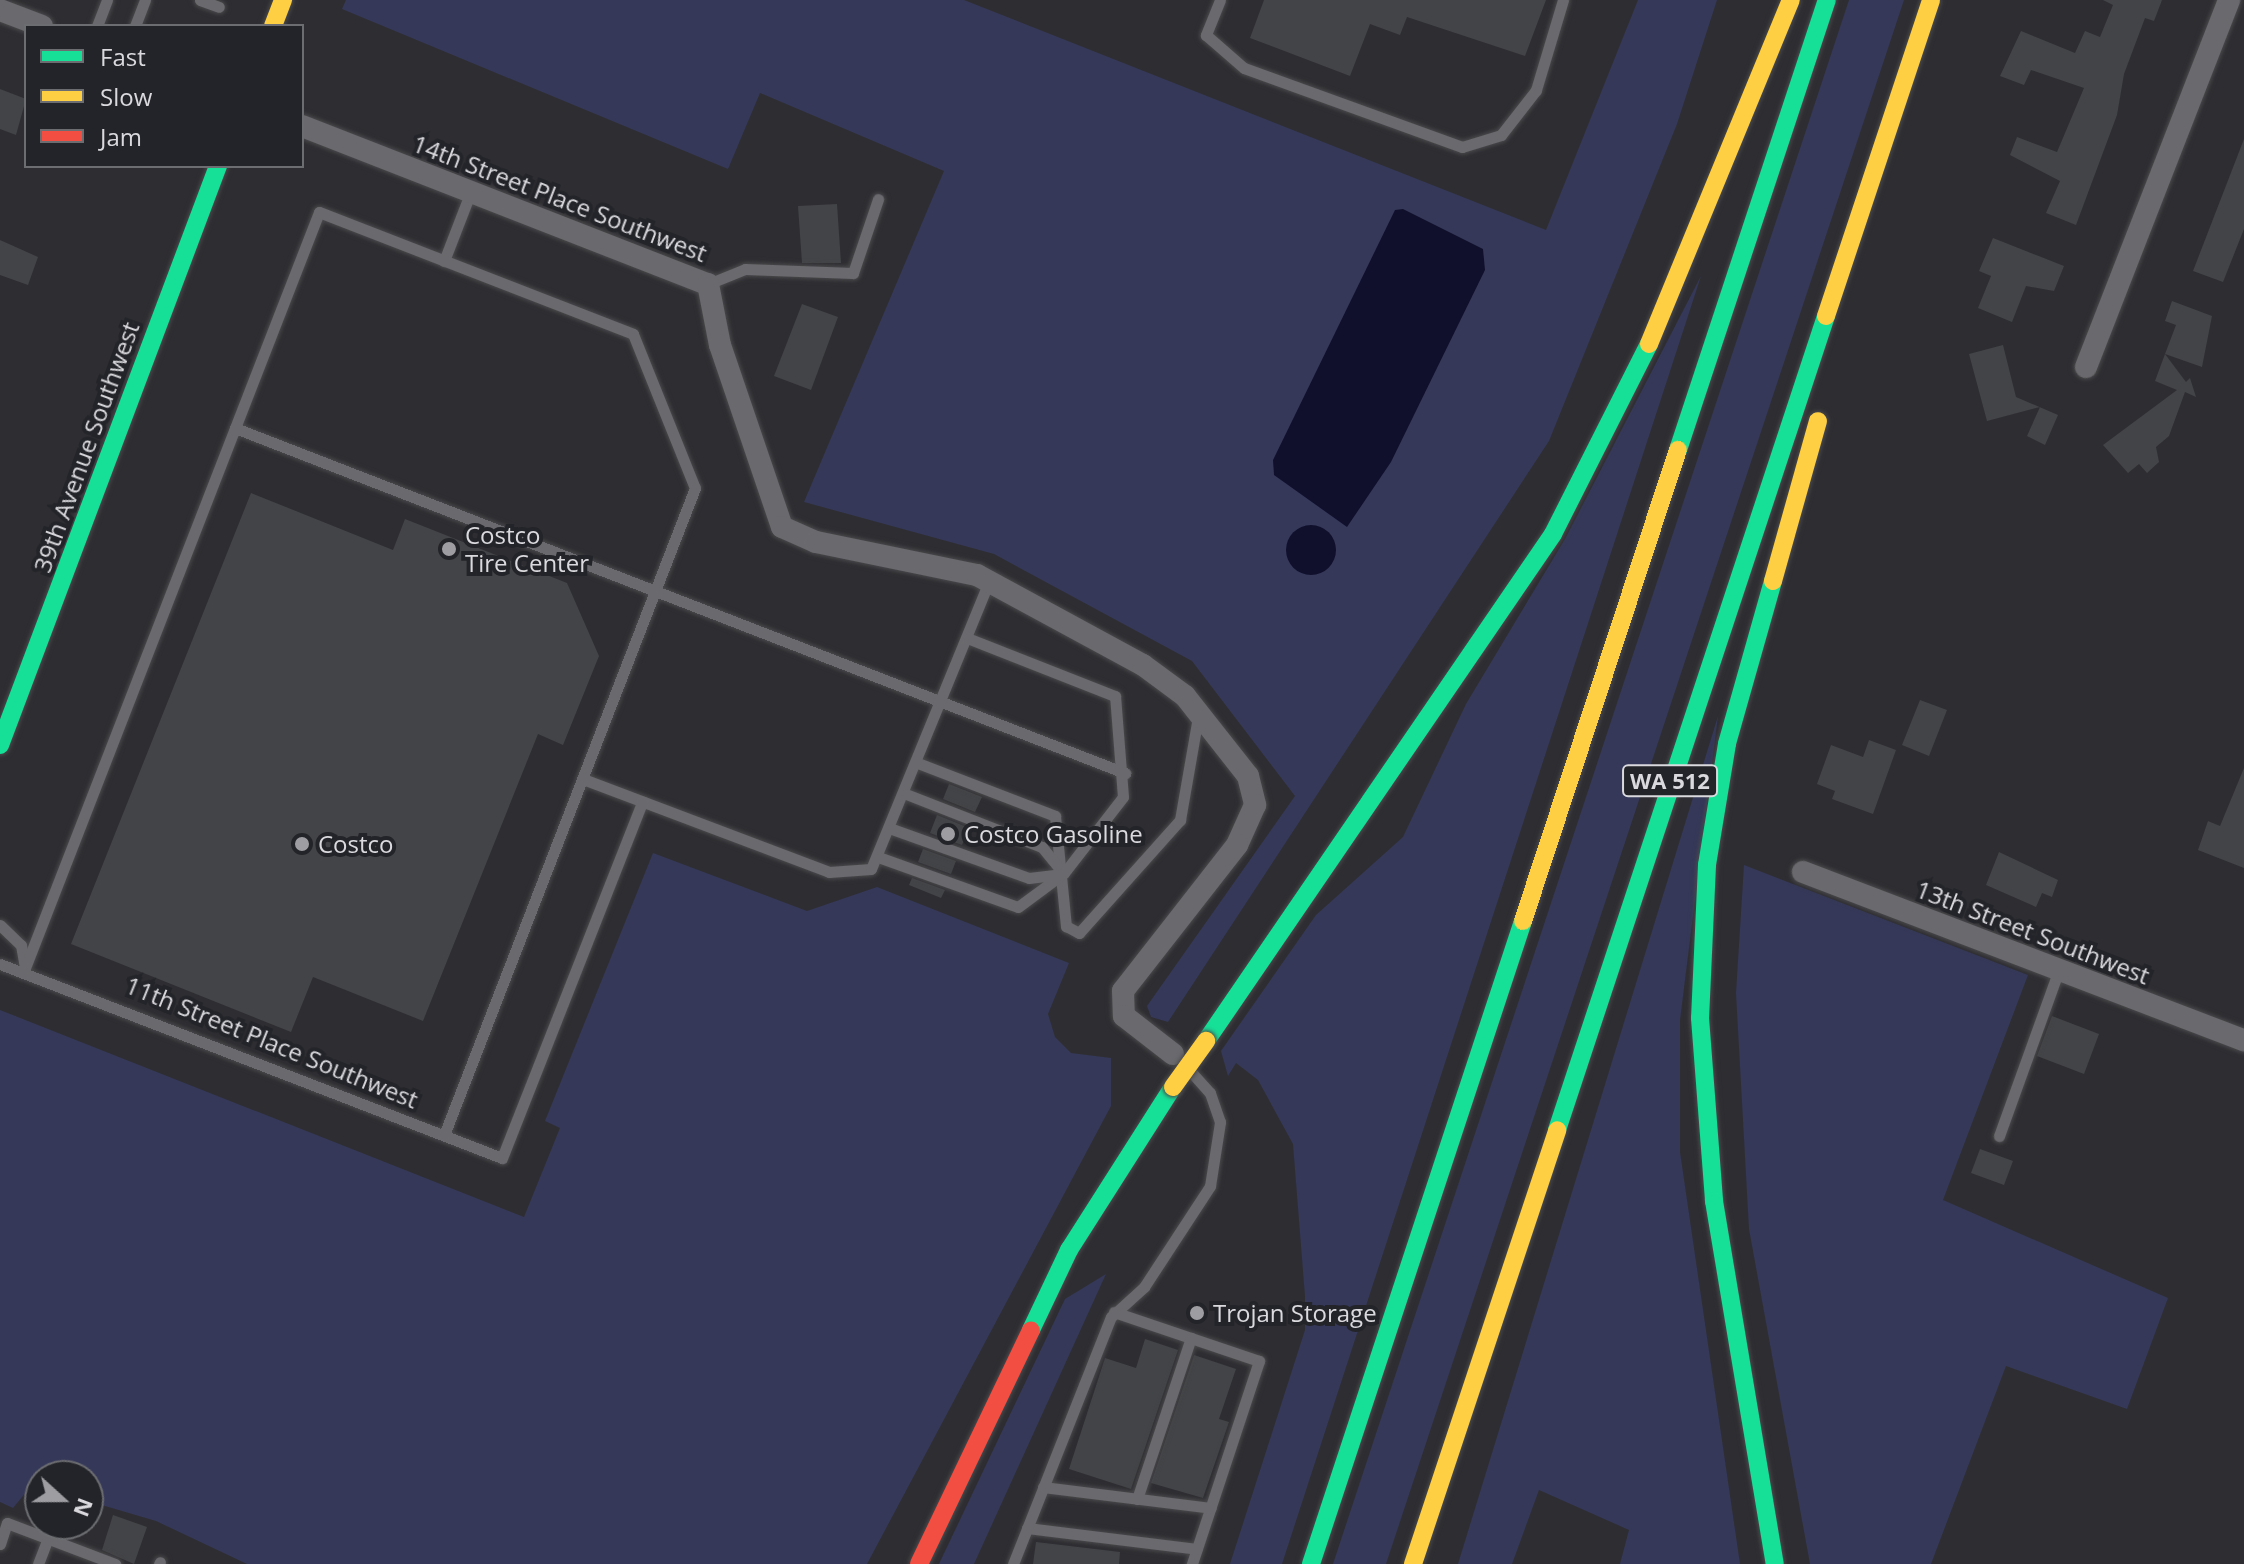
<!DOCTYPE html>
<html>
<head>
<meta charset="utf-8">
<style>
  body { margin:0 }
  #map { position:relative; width:2244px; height:1564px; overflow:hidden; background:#2e2e32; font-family:"Open Sans",sans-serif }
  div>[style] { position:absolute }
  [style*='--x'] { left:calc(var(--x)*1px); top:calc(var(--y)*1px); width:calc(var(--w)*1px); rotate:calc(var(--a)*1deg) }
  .green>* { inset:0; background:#353858 }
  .water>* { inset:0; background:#10102d }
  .round { border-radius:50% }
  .building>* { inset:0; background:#434447 }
  .roads { filter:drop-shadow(0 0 2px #4a4a4d) drop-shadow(0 0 2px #4a4a4d) }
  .lane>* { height:11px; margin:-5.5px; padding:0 5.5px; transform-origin:5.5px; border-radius:5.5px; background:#6a6a6e }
  .street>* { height:22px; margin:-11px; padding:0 11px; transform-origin:11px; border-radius:11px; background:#6a6a6e }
  .fast>* { height:18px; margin:-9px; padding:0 9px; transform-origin:9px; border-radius:9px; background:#16e098 }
  .slow>* { height:18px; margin:-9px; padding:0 9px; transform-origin:9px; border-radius:9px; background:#ffcf43 }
  .jam>* { height:18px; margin:-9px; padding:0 9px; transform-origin:9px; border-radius:9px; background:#f24e42 }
  .bridges { filter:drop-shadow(0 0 2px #4a4a4d) drop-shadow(0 0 2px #4a4a4d) }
  .slow-bridge>* { height:18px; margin:-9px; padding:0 9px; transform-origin:9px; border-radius:9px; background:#ffcf43 }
  .dots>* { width:22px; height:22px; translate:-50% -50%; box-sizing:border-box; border:4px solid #232429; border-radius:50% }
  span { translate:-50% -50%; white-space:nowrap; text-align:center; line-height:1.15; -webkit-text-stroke:8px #232429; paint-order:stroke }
  .shield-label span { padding:2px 6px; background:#232429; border:2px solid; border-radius:6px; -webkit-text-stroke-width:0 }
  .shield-label { font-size:22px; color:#dadade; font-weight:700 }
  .street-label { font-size:24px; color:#dadade }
  .poi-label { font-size:24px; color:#dadade }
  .left { translate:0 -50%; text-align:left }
  .legend { position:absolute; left:24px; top:24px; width:280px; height:144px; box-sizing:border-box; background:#232429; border:2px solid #6c6d71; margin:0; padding:10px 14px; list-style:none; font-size:24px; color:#dadade }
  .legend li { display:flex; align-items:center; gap:16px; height:40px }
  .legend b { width:40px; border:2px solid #6c6d71 }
  .north { position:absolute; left:24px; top:1460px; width:80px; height:80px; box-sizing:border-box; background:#232429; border:2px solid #6c6d71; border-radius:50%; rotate:111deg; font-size:22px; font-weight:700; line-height:32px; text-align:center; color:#dadade }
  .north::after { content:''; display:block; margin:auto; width:28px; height:36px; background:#9e9ea2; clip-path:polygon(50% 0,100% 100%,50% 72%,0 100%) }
</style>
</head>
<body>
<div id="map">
  <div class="green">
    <i style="clip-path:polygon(346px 0,964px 0,1546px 230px,1638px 0,1717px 0,1677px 124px,1549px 441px,1168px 1022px,1151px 1017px,1147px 1006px,1295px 796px,1192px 661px,994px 554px,804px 502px,944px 171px,760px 93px,728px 169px,342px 9px)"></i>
    <i style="clip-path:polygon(1849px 0,1904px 0,1386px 1564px,1333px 1564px)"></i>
    <i style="clip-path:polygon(1701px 276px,1282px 1564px,1230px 1564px,1305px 1330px,1305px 1296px,1293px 1144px,1258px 1080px,1236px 1063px,1228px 1076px,1221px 1051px,1316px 915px,1403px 837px,1466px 704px,1565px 539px)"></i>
    <i style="clip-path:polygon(1718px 716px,1680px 1020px,1680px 1152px,1740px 1564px,1620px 1564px,1629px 1530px,1539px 1490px,1512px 1564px,1458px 1564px)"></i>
    <i style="clip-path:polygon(653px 853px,807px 911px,877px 887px,1069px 963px,1048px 1014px,1055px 1037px,1071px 1053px,1111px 1058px,1111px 1106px,867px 1564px,247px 1564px,156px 1521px,88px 1501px,88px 1476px,40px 1476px,40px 1487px,32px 1485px,13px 1508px,0 1502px,0 1010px,524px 1217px,560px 1128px,545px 1121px)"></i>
    <i style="clip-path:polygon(1744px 865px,2028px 975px,1943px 1200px,2168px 1298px,2127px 1409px,2006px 1366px,1931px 1564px,1810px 1564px,1749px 1229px,1736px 993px)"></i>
    <i style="clip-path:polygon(1106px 1274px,974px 1564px,939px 1564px,1065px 1299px)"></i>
  </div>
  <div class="water">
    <i style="clip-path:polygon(1403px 209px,1483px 249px,1485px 270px,1391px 462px,1347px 527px,1274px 475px,1273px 460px,1395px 210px)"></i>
    <i class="round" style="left:1286px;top:525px;width:50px;height:50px"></i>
  </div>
  <div class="building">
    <i style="clip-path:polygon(1264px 0,1546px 0,1525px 56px,1407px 17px,1400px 35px,1370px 24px,1350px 76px,1250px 38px)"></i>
    <i style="clip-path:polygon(2103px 0,2162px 0,2154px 21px,2145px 18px,2124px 74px,2117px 115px,2076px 225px,2046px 213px,2060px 181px,2010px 155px,2017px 137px,2057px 152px,2084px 88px,2031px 70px,2024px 85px,2000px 76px,2021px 31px,2075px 53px,2085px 31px,2100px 37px,2113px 5px)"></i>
    <i style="clip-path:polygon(0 89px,26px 99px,16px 135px,0 129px)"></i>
    <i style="clip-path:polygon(2244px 139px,2244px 229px,2223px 282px,2193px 271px)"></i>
    <i style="clip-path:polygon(837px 204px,841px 263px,802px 263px,798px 206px)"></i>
    <i style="clip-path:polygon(1993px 238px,2064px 266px,2054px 291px,2026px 286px,2012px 322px,1978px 308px,1991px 276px,1979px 271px)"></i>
    <i style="clip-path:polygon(0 240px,38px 257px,28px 285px,0 275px)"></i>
    <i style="clip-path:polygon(2172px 301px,2212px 316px,2202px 367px,2165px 354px,2176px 325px,2165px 321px)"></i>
    <i style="clip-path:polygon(802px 304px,838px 317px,811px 390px,774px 376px)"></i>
    <i style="clip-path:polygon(2003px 345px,2016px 397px,2058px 415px,2045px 445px,2027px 436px,2040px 407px,1987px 421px,1969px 354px)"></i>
    <i style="clip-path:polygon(2165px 354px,2186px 382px,2190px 378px,2196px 397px,2185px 392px,2169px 436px,2156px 447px,2159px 462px,2147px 473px,2139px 464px,2128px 473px,2103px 445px,2177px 390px,2155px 381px)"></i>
    <i style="clip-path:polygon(251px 493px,393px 550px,405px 519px,567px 583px,599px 656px,563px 745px,538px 734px,423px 1021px,313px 977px,291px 1032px,71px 944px)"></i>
    <i style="clip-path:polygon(1920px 700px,1947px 710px,1929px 756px,1902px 745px)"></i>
    <i style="clip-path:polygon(1869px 740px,1896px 750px,1873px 814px,1832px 799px,1835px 791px,1817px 784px,1831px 745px,1863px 757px)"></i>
    <i style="clip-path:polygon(2244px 768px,2244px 868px,2198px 850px,2208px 821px,2220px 826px)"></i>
    <i style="clip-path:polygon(949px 784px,982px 797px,975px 812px,943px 799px)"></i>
    <i style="clip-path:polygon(937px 815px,969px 828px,962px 845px,930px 833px)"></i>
    <i style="clip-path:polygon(923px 849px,956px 861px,951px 874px,918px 862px)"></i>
    <i style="clip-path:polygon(1999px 852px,2058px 880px,2052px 897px,2042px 893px,2036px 907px,1986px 885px)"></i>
    <i style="clip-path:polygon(912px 878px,945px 890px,941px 898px,909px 885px)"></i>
    <i style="clip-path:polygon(2052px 1016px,2099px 1034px,2084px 1074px,2037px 1056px)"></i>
    <i style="clip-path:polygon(1980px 1149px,2013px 1161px,2004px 1185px,1971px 1173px)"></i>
    <i style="clip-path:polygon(1145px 1339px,1178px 1350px,1131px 1489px,1069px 1469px,1105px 1358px,1136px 1368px)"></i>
    <i style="clip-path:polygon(1194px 1355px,1236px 1369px,1219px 1419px,1229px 1422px,1203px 1498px,1151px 1483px)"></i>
    <i style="clip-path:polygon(113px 1515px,147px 1527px,134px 1564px,102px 1550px)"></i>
    <i style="clip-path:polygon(1036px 1542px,1120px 1552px,1119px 1564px,1033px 1564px)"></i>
  </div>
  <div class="roads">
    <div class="lane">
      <i style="--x:200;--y:0;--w:20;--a:20"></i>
      <i style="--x:1220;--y:0;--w:38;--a:112"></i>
      <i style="--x:1206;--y:35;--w:50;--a:41"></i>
      <i style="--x:1244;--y:68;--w:232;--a:19.9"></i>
      <i style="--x:1462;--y:147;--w:41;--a:-17.1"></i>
      <i style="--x:1501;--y:135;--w:57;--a:-52.1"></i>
      <i style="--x:1536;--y:90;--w:94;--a:-73.3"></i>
      <i style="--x:97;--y:26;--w:28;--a:-69"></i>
      <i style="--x:135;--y:26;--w:28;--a:-69"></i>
      <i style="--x:444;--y:261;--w:75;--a:-68.9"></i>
      <i style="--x:708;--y:284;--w:40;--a:-22"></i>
      <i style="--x:745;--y:269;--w:108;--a:2.1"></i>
      <i style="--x:853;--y:273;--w:78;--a:-71.3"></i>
      <i style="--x:235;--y:428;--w:955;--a:21.19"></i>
      <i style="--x:918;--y:763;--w:147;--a:21.1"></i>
      <i style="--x:1055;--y:816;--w:111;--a:84.3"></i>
      <i style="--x:1066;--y:926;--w:15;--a:28"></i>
      <i style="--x:1079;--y:933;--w:152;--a:-48.2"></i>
      <i style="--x:1180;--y:820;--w:105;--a:-80.1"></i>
      <i style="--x:583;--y:779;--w:263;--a:20.7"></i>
      <i style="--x:829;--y:872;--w:42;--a:-4.1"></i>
      <i style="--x:871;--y:869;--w:311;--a:-67.7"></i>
      <i style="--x:906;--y:794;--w:146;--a:21.3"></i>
      <i style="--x:1042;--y:847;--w:33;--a:51"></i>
      <i style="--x:892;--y:829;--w:145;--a:19.7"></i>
      <i style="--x:1029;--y:878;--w:34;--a:-7"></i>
      <i style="--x:881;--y:858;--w:145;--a:19.7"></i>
      <i style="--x:1018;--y:907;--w:57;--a:-36.5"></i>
      <i style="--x:1064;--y:873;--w:96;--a:-52.2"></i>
      <i style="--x:1123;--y:797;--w:101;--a:-94.5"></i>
      <i style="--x:1115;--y:696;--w:159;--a:-158.6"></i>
      <i style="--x:0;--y:925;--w:29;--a:44"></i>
      <i style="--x:21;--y:945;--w:23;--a:80"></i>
      <i style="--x:0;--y:964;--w:538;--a:21.13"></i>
      <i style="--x:502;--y:1158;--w:383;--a:-68.5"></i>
      <i style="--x:25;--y:968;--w:811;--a:-68.75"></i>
      <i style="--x:319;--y:212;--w:337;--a:21.2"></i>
      <i style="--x:633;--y:334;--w:166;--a:68.1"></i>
      <i style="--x:695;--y:488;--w:694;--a:111.2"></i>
      <i style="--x:1999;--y:1136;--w:177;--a:-70.2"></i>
      <i style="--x:1114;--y:1312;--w:153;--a:18.7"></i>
      <i style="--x:1259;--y:1361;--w:214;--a:108.3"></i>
      <i style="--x:1043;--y:1487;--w:169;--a:7.1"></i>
      <i style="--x:1137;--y:1499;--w:170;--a:-71.5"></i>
      <i style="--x:1027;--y:1528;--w:171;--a:7"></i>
      <i style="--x:0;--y:1544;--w:22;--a:-72"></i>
      <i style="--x:7;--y:1523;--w:116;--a:20.8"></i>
      <i style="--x:38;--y:1564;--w:28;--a:-69"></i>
      <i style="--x:159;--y:1564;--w:2;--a:-63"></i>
      <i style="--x:1013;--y:1564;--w:266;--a:-68.4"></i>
      <i style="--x:1111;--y:1317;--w:45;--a:-42.3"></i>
      <i style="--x:1144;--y:1287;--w:121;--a:-56.8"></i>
      <i style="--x:1210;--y:1186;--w:65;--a:-81.1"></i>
      <i style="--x:1220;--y:1122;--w:31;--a:-109"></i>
      <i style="--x:1210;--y:1093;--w:25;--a:-132"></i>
    </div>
    <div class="street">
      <i style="--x:0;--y:10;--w:45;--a:20.9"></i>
      <i style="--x:302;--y:126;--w:436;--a:21.3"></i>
      <i style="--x:708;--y:284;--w:62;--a:78.9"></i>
      <i style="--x:720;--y:345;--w:192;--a:71.2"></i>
      <i style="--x:782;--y:527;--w:37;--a:24"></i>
      <i style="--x:816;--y:542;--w:164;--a:11.6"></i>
      <i style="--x:977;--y:575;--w:189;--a:28.5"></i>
      <i style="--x:1143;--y:665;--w:52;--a:36.4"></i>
      <i style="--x:1185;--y:696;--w:102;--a:51.8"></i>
      <i style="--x:1248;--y:776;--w:30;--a:76"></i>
      <i style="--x:1255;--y:805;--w:44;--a:114.2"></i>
      <i style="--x:1237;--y:845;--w:185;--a:128"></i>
      <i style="--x:1123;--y:991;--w:25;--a:88"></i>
      <i style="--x:1124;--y:1016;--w:62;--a:37.8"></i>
      <i style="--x:2086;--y:367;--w:394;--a:-68.7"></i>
      <i style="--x:1803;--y:872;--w:472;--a:20.9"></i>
    </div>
    <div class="fast">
      <i style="--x:1678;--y:450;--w:474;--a:-71.7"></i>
      <i style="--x:1773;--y:581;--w:169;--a:105.8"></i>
      <i style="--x:1727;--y:744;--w:123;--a:99.4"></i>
      <i style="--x:1707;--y:865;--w:153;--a:92.6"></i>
      <i style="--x:1700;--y:1018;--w:184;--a:85.6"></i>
      <i style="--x:1714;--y:1201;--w:368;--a:80.5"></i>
      <i style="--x:0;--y:745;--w:619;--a:-69.37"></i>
      <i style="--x:1206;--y:1041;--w:614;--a:-55.61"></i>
      <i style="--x:1553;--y:534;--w:213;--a:-63.2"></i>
      <i style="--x:1557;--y:1130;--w:857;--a:-71.71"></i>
      <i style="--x:1031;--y:1330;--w:89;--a:-64.6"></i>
      <i style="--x:1069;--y:1250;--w:193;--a:-57.5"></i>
      <i style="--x:1311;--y:1564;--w:677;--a:-71.75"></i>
    </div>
    <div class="slow">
      <i style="--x:273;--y:26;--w:28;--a:-69"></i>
      <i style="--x:1826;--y:316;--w:333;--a:-71.6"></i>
      <i style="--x:1649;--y:344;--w:372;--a:-67.6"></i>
      <i style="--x:1773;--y:581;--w:166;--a:-74.3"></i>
      <i style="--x:1523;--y:921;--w:496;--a:-71.8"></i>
      <i style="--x:1413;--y:1564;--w:457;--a:-71.6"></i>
    </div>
    <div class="jam">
      <i style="--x:919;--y:1564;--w:259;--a:-64.4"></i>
    </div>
  </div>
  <div class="bridges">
    <div class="slow-bridge">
      <i style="--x:1173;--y:1087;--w:57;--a:-54.3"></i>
    </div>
  </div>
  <div class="dots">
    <i style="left:449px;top:549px;background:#9e9ea2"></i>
    <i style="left:948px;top:834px;background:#9e9ea2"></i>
    <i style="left:302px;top:844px;background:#9e9ea2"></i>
    <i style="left:1197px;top:1313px;background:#9e9ea2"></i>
  </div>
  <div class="shield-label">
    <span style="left:1670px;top:781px">WA 512</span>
  </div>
  <div class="street-label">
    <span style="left:560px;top:198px;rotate:21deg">14th Street Place Southwest</span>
    <span style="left:86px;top:447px;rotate:-70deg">39th Avenue Southwest</span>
    <span style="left:2033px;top:932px;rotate:21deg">13th Street Southwest</span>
    <span style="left:272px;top:1042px;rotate:22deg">11th Street Place Southwest</span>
  </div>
  <div class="poi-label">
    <span class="left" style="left:465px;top:549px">Costco<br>Tire Center</span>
    <span class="left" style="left:964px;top:834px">Costco Gasoline</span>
    <span class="left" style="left:318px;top:844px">Costco</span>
    <span class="left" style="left:1213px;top:1313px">Trojan Storage</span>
  </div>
  <ul class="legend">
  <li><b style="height:10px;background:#16e098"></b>Fast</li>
  <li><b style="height:10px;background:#ffcf43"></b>Slow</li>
  <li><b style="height:10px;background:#f24e42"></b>Jam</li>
  </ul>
  <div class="north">N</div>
</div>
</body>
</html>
